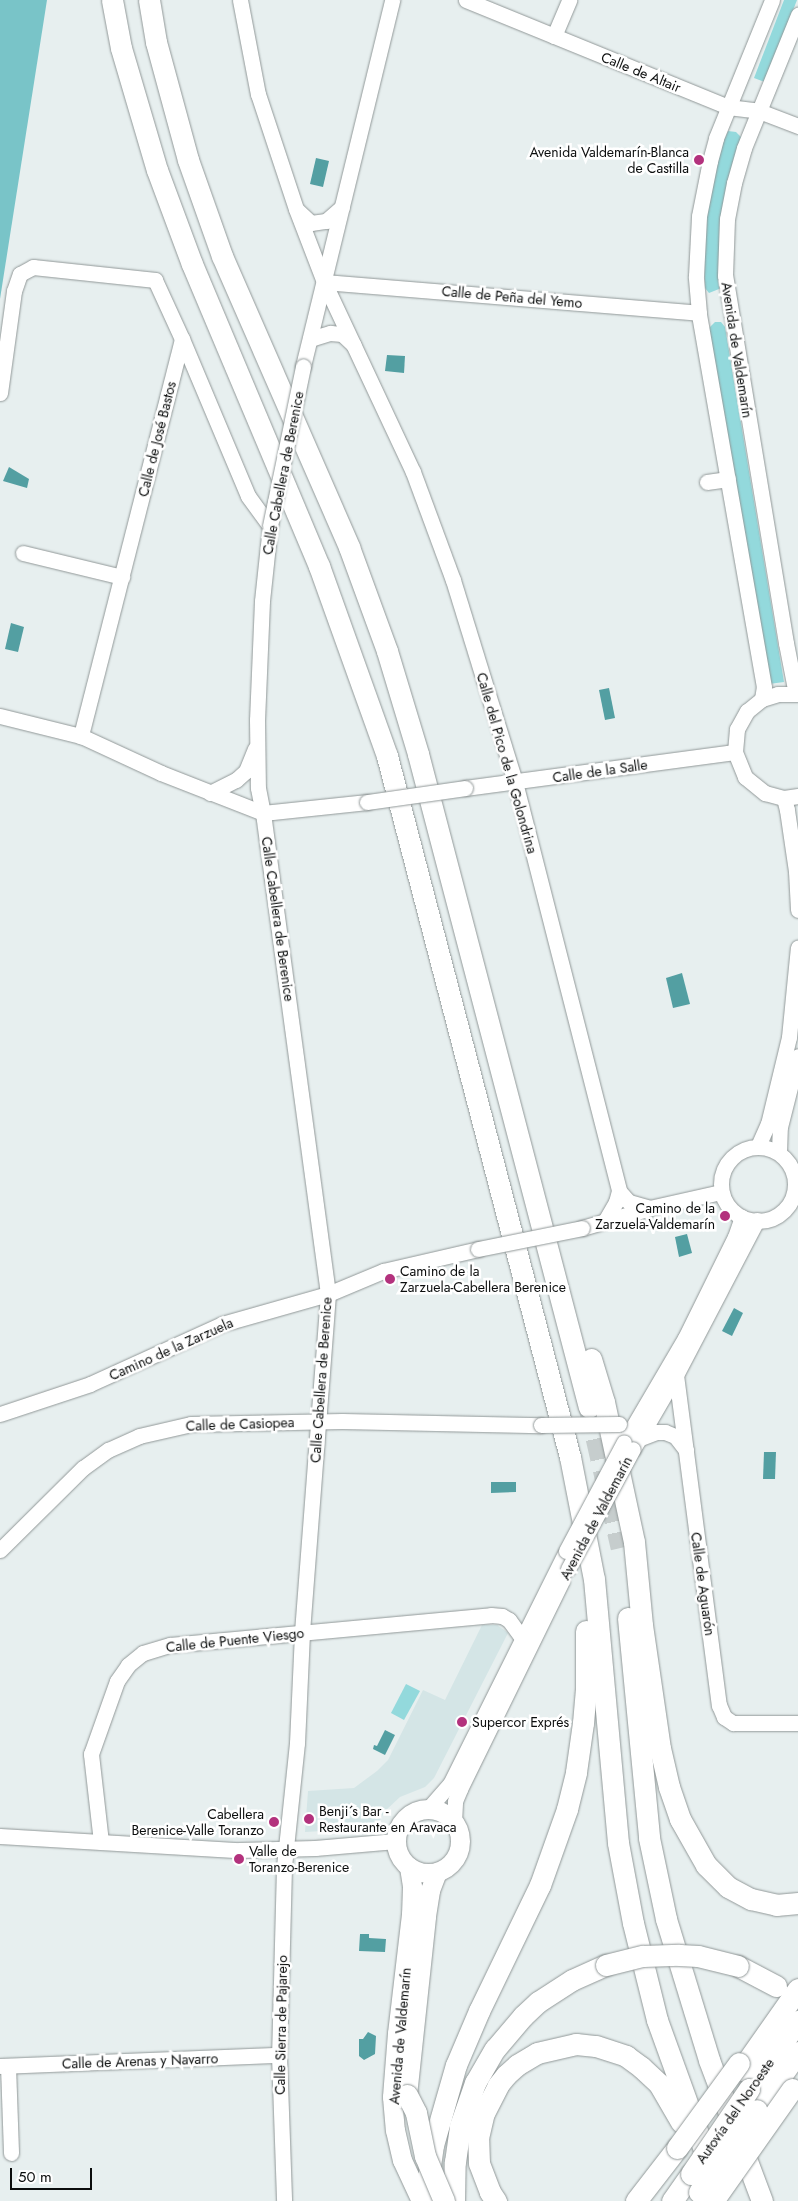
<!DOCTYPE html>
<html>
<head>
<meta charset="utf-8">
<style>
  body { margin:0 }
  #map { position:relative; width:798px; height:2201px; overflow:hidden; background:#e7efef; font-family:Jost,sans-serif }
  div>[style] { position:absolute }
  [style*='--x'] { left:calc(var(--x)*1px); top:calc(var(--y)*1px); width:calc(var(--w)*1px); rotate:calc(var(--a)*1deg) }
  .built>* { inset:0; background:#d4e5e6 }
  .green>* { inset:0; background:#93d9dc }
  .forest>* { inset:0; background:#79c4c8 }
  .water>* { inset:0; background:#539fa2 }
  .highway-tunnel>* { height:21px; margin-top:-10.5px; transform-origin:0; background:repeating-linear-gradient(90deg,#c6cdcd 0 21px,transparent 0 32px) }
  .roads { filter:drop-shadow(0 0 1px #919898) drop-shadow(0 0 1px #919898) }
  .minor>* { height:15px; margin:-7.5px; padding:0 7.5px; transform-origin:7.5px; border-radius:7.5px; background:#fff }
  .minor>.ring { margin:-7.5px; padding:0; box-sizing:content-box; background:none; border:15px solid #fff; border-radius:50% }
  .major>* { height:19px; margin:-9.5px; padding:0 9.5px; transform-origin:9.5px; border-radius:9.5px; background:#fff }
  .major>.ring { margin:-9.5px; padding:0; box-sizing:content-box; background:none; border:19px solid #fff; border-radius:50% }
  .highway>* { height:21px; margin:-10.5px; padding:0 10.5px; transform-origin:10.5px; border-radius:10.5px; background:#fff }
  .bridges { filter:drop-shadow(0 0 1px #919898) drop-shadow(0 0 1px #919898) }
  .minor-bridge>* { height:15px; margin:-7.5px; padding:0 7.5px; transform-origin:7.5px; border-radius:7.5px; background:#fff }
  .highway-bridge>* { height:21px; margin:-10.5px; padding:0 10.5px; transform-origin:10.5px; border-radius:10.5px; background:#fff }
  .dots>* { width:14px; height:14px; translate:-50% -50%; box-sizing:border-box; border:2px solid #fff; border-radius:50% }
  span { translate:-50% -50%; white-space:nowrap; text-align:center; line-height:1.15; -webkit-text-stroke:5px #fff; paint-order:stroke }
  .street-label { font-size:14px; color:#0b0d0d }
  .poi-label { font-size:14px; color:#0b0d0d }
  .right { translate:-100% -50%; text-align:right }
  .left { translate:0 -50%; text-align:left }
  .scale { position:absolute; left:10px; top:2168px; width:82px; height:22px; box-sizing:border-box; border:2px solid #0b0d0d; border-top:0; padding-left:6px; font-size:15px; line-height:18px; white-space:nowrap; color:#0b0d0d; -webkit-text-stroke:4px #fff; paint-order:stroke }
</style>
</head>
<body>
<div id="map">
  <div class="built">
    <i style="clip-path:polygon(482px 1625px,497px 1625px,508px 1633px,434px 1778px,425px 1787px,400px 1797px,385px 1811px,379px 1822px,373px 1828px,305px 1832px,308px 1791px,354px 1788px,377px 1771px,388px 1760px,423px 1690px,445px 1700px)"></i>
  </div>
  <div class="green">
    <i style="clip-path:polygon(784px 0,797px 0,765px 82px,754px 78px)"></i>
    <i style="clip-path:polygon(728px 131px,736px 132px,741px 137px,720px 235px,719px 289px,709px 293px,705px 288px,703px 234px,716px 159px)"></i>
    <i style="clip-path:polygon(715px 322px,721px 322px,725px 327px,784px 682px,769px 684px,709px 328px)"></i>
    <i style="clip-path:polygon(406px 1684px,420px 1691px,404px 1720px,391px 1713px)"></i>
  </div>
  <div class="forest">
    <i style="clip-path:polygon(0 0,47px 0,0 299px)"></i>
  </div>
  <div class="water">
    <i style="clip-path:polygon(316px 158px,329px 161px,323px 187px,310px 184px)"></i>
    <i style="clip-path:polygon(387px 355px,405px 356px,404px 373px,385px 371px)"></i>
    <i style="clip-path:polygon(9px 467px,29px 479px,27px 488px,3px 481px)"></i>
    <i style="clip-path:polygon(11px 623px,24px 627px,18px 652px,5px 649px)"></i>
    <i style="clip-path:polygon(609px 688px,615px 718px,605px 720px,599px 690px)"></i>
    <i style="clip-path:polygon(682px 973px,690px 1004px,673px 1008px,666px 978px)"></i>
    <i style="clip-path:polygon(687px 1234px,692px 1253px,679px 1257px,675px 1237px)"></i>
    <i style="clip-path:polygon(734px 1308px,743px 1313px,732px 1336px,722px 1331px)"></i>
    <i style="clip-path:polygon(764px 1452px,776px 1452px,775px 1479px,763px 1479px)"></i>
    <i style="clip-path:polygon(491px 1482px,516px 1482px,516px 1492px,491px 1493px)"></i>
    <i style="clip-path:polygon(385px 1730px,395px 1735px,385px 1755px,373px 1749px,374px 1745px,377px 1746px)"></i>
    <i style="clip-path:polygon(360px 1934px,369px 1934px,369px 1938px,386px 1939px,385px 1952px,359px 1951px)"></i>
    <i style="clip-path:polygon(368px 2032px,376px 2036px,375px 2054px,364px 2060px,359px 2056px,359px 2039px,363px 2039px)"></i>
  </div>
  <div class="highway-tunnel">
    <i style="--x:589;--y:1407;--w:144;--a:77.1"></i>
  </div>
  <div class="roads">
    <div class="minor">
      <i style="--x:240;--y:0;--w:96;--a:79.2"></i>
      <i style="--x:258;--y:94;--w:121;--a:71.7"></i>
      <i style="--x:296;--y:209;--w:78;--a:69"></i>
      <i style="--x:324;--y:282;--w:210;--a:64.9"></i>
      <i style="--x:413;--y:472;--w:115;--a:69.7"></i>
      <i style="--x:453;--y:580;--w:211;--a:72.9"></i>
      <i style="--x:515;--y:782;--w:422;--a:75.7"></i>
      <i style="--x:466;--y:0;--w:283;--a:22.2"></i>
      <i style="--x:728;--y:107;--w:31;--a:7"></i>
      <i style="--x:759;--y:111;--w:42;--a:21"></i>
      <i style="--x:554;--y:36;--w:39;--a:-67"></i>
      <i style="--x:297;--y:210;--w:19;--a:43"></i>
      <i style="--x:311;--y:223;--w:15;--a:-8"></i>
      <i style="--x:326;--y:221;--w:21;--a:-41"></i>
      <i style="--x:324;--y:282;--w:376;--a:4.7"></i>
      <i style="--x:182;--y:339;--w:170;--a:67.2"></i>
      <i style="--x:248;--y:496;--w:37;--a:54"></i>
      <i style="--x:270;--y:526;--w:75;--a:96.1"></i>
      <i style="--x:262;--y:601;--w:119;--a:92.4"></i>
      <i style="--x:257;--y:720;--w:68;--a:89.2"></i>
      <i style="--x:258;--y:788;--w:25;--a:79"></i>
      <i style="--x:263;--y:813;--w:485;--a:82.3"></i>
      <i style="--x:328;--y:1294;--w:340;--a:94.4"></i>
      <i style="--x:302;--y:1633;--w:110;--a:92.6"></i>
      <i style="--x:297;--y:1743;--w:125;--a:96"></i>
      <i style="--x:284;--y:1867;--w:188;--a:91.5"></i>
      <i style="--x:279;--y:2055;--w:146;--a:88"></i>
      <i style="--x:310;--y:339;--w:21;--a:-17"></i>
      <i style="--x:330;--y:333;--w:12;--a:5"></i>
      <i style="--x:342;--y:334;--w:16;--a:43"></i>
      <i style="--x:303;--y:366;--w:377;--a:-76.3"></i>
      <i style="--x:0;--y:393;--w:103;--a:-82.2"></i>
      <i style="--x:14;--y:291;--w:18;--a:-71"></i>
      <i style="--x:20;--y:274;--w:15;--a:-28"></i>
      <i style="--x:33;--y:267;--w:123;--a:6.1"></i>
      <i style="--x:155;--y:280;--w:65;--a:65.4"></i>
      <i style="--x:182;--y:339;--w:410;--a:104.3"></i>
      <i style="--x:707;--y:482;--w:21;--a:-8"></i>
      <i style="--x:23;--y:553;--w:102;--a:13.6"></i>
      <i style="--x:796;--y:694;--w:52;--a:-101.1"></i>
      <i style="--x:786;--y:643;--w:372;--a:-99.4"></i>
      <i style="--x:725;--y:276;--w:57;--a:-88"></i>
      <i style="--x:727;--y:219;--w:37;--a:-79"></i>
      <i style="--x:734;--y:183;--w:36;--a:-74"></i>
      <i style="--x:744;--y:148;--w:144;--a:-67.9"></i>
      <i style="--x:798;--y:694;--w:20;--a:180"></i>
      <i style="--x:778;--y:694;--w:17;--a:163"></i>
      <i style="--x:762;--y:699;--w:19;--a:141"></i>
      <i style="--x:747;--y:711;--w:21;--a:119"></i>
      <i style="--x:737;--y:729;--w:23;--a:95"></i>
      <i style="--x:735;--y:752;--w:27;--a:68"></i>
      <i style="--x:745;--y:777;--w:26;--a:39"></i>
      <i style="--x:765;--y:793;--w:20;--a:15"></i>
      <i style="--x:784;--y:798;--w:14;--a:-8"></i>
      <i style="--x:762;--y:699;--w:12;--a:-81"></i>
      <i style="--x:764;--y:687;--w:380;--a:-99.9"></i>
      <i style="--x:699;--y:313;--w:37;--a:-95"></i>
      <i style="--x:696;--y:276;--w:60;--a:-87.1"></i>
      <i style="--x:699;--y:216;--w:56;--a:-78.7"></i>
      <i style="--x:710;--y:161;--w:24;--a:-75"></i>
      <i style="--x:716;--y:138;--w:149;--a:-67.9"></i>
      <i style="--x:0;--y:716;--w:83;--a:13.9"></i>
      <i style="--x:81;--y:736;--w:88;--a:24.8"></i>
      <i style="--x:161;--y:773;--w:110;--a:21.4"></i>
      <i style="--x:263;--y:813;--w:105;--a:-6"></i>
      <i style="--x:465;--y:788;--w:272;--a:-7.6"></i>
      <i style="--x:210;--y:793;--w:29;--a:-27"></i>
      <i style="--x:236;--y:780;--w:13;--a:-42"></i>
      <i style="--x:246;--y:771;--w:24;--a:-68"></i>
      <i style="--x:784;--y:798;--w:12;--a:76"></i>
      <i style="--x:787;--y:810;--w:62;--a:81.6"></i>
      <i style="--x:796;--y:871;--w:39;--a:87"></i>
      <i style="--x:758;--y:1146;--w:24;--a:-66"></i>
      <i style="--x:768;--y:1124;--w:89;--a:-76.4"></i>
      <i style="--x:789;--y:1037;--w:90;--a:-84.3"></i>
      <i class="ring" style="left:721px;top:1147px;width:59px;height:59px"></i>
      <i style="--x:779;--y:1152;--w:25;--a:-88"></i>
      <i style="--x:780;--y:1127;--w:73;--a:-75.8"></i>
      <i style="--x:605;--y:1221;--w:22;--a:-60"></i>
      <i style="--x:616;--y:1202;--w:11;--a:-75"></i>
      <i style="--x:619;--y:1191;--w:15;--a:48"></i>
      <i style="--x:629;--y:1202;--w:22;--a:16"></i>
      <i style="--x:582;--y:1228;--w:71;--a:-16.4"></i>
      <i style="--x:650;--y:1208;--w:73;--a:-12.7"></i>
      <i style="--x:676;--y:1375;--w:333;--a:82.6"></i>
      <i style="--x:719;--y:1705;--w:13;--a:67"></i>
      <i style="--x:724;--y:1717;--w:11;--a:34"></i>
      <i style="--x:733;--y:1723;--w:65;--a:0"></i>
      <i style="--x:0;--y:1414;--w:95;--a:-18.4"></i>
      <i style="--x:90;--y:1384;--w:145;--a:-24.4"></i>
      <i style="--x:222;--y:1324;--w:110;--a:-15.8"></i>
      <i style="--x:328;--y:1294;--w:60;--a:-22.7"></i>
      <i style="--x:383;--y:1271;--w:98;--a:-13"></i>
      <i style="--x:638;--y:1439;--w:19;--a:-21"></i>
      <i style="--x:656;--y:1432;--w:9;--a:0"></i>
      <i style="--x:665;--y:1432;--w:11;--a:22"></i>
      <i style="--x:675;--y:1436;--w:18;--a:52"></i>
      <i style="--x:624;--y:1442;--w:121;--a:-59.6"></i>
      <i style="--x:685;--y:1338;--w:113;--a:-63.7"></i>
      <i style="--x:735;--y:1237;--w:21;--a:-71"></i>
      <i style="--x:633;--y:1449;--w:86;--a:-59.8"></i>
      <i style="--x:676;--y:1375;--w:175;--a:-62.4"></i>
      <i style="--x:0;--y:1550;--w:117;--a:-44.7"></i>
      <i style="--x:83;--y:1468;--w:31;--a:-36"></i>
      <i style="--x:108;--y:1450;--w:34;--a:-24"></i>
      <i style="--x:139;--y:1436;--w:53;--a:-13"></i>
      <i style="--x:191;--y:1424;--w:151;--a:-1.1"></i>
      <i style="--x:342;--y:1421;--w:199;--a:1.2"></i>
      <i style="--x:428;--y:1809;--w:33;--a:-49"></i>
      <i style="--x:450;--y:1784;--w:256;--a:-63.5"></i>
      <i style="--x:454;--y:1822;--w:21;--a:-87"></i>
      <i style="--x:455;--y:1801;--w:13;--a:-67"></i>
      <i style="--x:460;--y:1789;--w:232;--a:-63.9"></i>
      <i style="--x:0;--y:1836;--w:239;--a:3.4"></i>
      <i style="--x:239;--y:1850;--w:76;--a:-1.5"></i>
      <i style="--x:315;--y:1848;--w:81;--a:-4.9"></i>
      <i style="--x:101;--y:1842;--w:89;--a:-96.5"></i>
      <i style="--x:91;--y:1754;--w:77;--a:-70.4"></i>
      <i style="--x:117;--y:1681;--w:19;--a:-55"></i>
      <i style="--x:128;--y:1665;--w:19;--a:-39"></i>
      <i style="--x:143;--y:1653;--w:28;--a:-17"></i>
      <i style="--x:170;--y:1645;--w:322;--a:-5.3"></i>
      <i style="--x:491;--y:1615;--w:11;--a:5"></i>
      <i style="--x:502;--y:1616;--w:8;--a:30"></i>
      <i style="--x:509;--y:1620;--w:22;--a:54"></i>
      <i style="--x:0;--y:2066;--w:279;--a:-2.3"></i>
      <i style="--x:8;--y:2066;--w:87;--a:88"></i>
    </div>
    <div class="major">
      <i class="ring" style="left:396px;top:1809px;width:45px;height:45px"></i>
      <i style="--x:409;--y:1867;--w:20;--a:81"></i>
      <i style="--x:412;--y:1887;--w:27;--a:92"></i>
      <i style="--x:411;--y:1914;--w:120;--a:96.7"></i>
      <i style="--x:397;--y:2033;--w:64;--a:94.5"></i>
      <i style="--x:392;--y:2097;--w:33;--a:85"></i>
      <i style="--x:395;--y:2130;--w:31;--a:77"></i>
      <i style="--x:402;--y:2160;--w:45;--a:65.1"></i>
      <i style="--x:407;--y:2095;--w:180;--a:-83.9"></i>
      <i style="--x:426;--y:1916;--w:26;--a:-81"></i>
      <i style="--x:430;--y:1890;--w:19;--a:-69"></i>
    </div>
    <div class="highway">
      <i style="--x:112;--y:0;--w:49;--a:79.4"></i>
      <i style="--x:121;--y:48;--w:127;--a:73.6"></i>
      <i style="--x:157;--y:170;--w:100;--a:69.6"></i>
      <i style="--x:192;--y:264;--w:328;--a:67.2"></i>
      <i style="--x:319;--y:566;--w:202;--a:70.3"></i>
      <i style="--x:387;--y:756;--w:724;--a:75.37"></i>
      <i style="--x:570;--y:1457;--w:124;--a:78.9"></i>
      <i style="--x:594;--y:1579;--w:265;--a:84.8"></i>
      <i style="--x:618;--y:1843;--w:81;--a:79.4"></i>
      <i style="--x:633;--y:1923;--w:100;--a:76.1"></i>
      <i style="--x:657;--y:2020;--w:158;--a:70.1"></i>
      <i style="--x:149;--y:0;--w:43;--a:80.5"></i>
      <i style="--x:156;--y:42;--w:122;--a:74.8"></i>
      <i style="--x:188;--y:160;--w:102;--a:70.5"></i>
      <i style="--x:222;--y:256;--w:318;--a:66.4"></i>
      <i style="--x:349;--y:547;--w:111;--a:69.9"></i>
      <i style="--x:387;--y:651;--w:108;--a:73.2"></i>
      <i style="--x:418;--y:754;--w:675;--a:75.33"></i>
      <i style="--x:591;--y:1359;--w:45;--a:73.2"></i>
      <i style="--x:604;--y:1402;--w:143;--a:77.9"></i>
      <i style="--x:634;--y:1542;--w:83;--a:84.5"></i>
      <i style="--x:642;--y:1625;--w:124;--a:81.7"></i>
      <i style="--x:660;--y:1748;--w:40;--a:77"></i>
      <i style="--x:669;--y:1787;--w:34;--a:71"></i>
      <i style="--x:680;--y:1819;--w:53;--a:60.5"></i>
      <i style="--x:706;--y:1865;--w:31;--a:45"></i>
      <i style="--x:728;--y:1887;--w:26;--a:28"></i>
      <i style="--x:751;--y:1899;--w:26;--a:13"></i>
      <i style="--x:776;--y:1905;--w:22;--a:-5"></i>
      <i style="--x:628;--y:1618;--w:221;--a:84.5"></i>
      <i style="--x:649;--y:1838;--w:83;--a:78.1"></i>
      <i style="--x:666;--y:1919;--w:147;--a:73"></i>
      <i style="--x:709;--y:2060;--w:151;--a:69.4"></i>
      <i style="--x:738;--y:1966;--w:43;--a:27.8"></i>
      <i style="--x:741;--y:2070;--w:99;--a:-54.9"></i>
      <i style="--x:749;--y:2089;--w:84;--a:-54.2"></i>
      <i style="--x:757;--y:2110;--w:71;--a:-54.7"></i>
      <i style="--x:425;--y:2201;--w:57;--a:-81.9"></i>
      <i style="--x:433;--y:2145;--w:83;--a:-74"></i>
      <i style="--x:456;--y:2065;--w:59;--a:-66.9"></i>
      <i style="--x:479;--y:2011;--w:140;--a:-64.2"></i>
      <i style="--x:540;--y:1885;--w:81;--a:-70.4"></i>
      <i style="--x:567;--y:1809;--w:38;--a:-76"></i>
      <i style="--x:576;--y:1772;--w:49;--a:-81.9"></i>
      <i style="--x:583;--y:1723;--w:32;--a:-85"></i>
      <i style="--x:586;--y:1691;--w:60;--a:-90"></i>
      <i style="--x:454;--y:2201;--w:39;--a:-89"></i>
      <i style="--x:455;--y:2162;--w:36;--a:-82"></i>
      <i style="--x:460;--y:2126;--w:46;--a:-70.8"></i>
      <i style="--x:475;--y:2083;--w:39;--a:-60"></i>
      <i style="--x:495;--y:2049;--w:43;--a:-49.7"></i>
      <i style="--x:523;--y:2016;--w:21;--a:-43"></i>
      <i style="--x:538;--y:2002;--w:40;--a:-32.9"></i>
      <i style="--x:572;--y:1980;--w:37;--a:-24"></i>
      <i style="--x:496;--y:2201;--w:11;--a:-124"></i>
      <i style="--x:490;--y:2192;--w:31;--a:-111"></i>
      <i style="--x:479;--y:2163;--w:25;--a:-92"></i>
      <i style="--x:478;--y:2138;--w:26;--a:-77"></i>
      <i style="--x:484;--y:2113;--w:31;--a:-63"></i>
      <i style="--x:498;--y:2085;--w:13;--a:-51"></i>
      <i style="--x:506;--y:2075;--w:15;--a:-42"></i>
      <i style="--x:517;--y:2065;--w:23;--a:-31"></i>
      <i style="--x:537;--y:2053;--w:40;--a:-13"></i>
      <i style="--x:576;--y:2044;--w:20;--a:6"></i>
      <i style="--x:596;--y:2046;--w:32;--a:18"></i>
      <i style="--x:626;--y:2056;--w:19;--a:36"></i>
      <i style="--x:641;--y:2067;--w:25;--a:43"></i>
      <i style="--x:659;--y:2084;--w:44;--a:59.9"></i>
      <i style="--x:636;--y:2201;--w:67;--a:-52.3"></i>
      <i style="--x:672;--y:2201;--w:33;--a:-55"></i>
    </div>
  </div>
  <div class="bridges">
    <div class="minor-bridge">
      <i style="--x:270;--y:526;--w:163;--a:-78.3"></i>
      <i style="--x:367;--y:802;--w:99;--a:-8.1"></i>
      <i style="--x:478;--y:1249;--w:106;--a:-11.4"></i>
      <i style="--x:541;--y:1425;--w:78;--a:-0.7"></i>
      <i style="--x:566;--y:1551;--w:123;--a:-62"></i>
      <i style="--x:568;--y:1569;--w:136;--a:-61.6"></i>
    </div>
    <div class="highway-bridge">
      <i style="--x:606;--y:1965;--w:38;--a:-14"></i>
      <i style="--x:643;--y:1956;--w:36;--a:-2"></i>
      <i style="--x:679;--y:1955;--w:19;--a:3"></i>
      <i style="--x:698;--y:1956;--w:41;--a:14"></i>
      <i style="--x:407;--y:2095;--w:20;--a:63"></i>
      <i style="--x:416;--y:2113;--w:44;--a:78.2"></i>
      <i style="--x:425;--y:2156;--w:49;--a:67.1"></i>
      <i style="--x:677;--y:2148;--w:105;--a:-53.9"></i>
      <i style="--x:691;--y:2174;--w:103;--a:-55.7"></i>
      <i style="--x:699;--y:2192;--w:100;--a:-54.7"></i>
      <i style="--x:713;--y:2201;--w:137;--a:-54.8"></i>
    </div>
  </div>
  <div class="dots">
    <i style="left:699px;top:160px;background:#b3327d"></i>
    <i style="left:725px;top:1216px;background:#b3327d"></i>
    <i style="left:390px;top:1279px;background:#b3327d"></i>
    <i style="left:462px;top:1722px;background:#b3327d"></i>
    <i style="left:309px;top:1819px;background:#b3327d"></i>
    <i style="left:274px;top:1822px;background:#b3327d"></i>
    <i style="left:239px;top:1859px;background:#b3327d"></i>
  </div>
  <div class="street-label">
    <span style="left:641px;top:72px;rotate:22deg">Calle de Altair</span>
    <span style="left:512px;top:297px;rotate:5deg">Calle de Peña del Yemo</span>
    <span style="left:737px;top:350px;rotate:81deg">Avenida de Valdemarín</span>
    <span style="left:157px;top:439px;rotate:-76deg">Calle de José Bastos</span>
    <span style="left:283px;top:473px;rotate:-79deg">Calle Cabellera de Berenice</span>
    <span style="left:507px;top:763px;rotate:74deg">Calle del Pico de la Golondrina</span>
    <span style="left:600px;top:771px;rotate:-8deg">Calle de la Salle</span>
    <span style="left:278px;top:919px;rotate:82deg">Calle Cabellera de Berenice</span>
    <span style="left:171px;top:1349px;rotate:-24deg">Camino de la Zarzuela</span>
    <span style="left:321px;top:1380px;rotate:-86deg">Calle Cabellera de Berenice</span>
    <span style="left:240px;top:1424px;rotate:-2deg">Calle de Casiopea</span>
    <span style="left:596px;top:1518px;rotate:-62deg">Avenida de Valdemarín</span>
    <span style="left:703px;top:1584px;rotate:82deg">Calle de Aguarón</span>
    <span style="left:235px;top:1640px;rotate:-6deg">Calle de Puente Viesgo</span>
    <span style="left:281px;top:2025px;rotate:-89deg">Calle Sierra de Pajarejo</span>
    <span style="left:400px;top:2036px;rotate:-85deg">Avenida de Valdemarín</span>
    <span style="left:140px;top:2061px;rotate:-2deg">Calle de Arenas y Navarro</span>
    <span style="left:735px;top:2111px;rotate:-55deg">Autovía del Noroeste</span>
  </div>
  <div class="poi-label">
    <span class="right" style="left:689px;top:160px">Avenida Valdemarín-Blanca<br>de Castilla</span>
    <span class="right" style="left:715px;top:1216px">Camino de la<br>Zarzuela-Valdemarín</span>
    <span class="left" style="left:400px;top:1279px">Camino de la<br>Zarzuela-Cabellera Berenice</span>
    <span class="left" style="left:472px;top:1722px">Supercor Exprés</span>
    <span class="left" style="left:319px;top:1819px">Benji´s Bar -<br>Restaurante en Aravaca</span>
    <span class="right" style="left:264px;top:1822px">Cabellera<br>Berenice-Valle Toranzo</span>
    <span class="left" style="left:249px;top:1859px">Valle de<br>Toranzo-Berenice</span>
  </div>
  <div class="scale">50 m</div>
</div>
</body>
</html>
